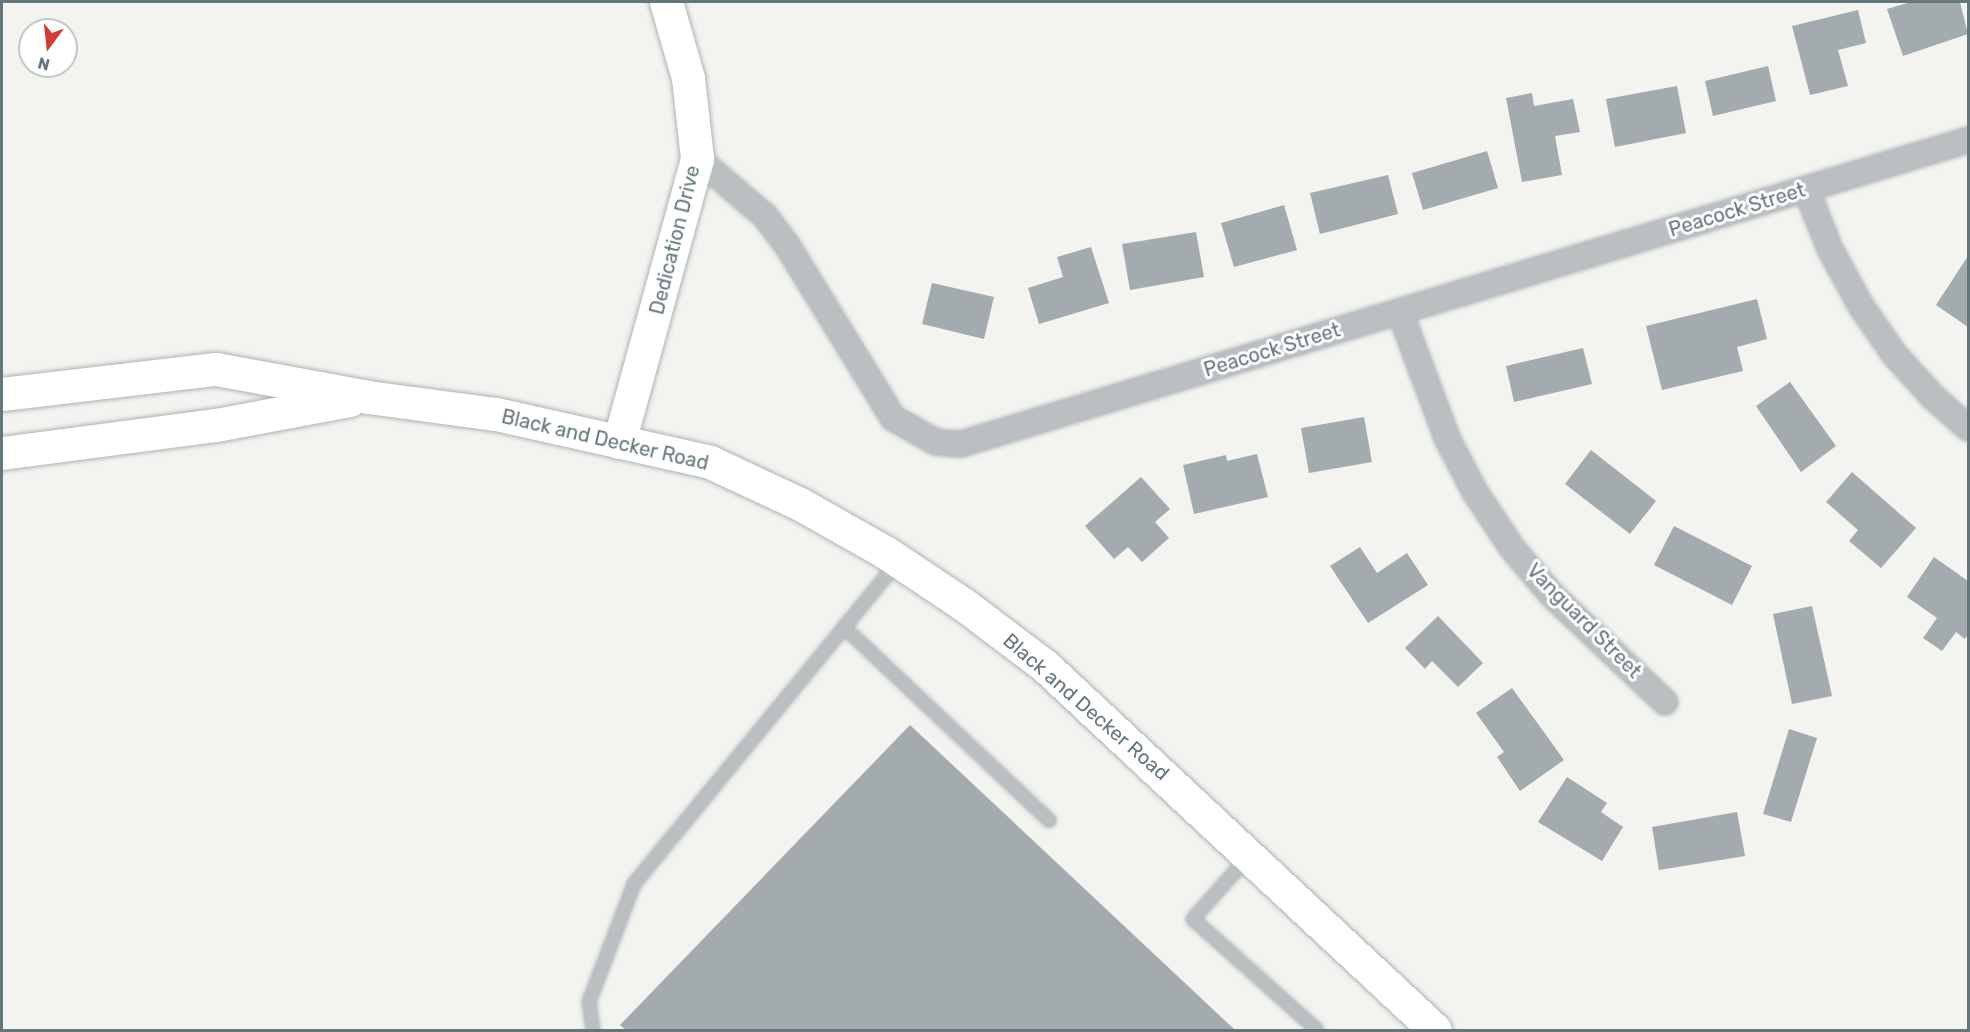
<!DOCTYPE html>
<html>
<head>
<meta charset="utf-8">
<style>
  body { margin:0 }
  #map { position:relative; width:1970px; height:1032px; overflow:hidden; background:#f3f3f0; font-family:Rubik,sans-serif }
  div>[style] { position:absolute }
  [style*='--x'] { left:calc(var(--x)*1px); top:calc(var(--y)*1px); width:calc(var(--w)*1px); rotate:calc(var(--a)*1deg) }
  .building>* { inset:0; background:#a3abae }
  .roads { filter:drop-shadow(0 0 2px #adb3b5) drop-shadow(0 0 2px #adb3b5) }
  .lane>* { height:12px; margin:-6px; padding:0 6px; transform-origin:6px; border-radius:6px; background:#babfc1 }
  .street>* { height:24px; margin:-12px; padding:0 12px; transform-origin:12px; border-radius:12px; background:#babfc1 }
  .secondary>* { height:33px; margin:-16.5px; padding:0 16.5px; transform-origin:16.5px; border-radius:16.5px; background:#fff }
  span { translate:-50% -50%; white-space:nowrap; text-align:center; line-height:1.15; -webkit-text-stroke:6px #fff; paint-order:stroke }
  .street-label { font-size:20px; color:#65777d }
  .frame { position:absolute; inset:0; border:3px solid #65777d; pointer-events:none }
  .north { position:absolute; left:18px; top:18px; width:60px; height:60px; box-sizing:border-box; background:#fff; border:2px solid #c1c9cb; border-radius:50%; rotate:195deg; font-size:16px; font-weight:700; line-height:24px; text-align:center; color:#65777d }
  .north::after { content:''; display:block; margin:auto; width:21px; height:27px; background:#cf3d34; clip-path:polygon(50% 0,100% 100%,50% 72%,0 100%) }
</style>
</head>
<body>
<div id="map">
  <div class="building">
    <i style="clip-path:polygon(1911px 2px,1960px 2px,1968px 34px,1903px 56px,1887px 9px)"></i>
    <i style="clip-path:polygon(1858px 10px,1866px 43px,1838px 50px,1848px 86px,1810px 95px,1792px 26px)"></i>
    <i style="clip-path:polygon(1768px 66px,1776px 101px,1713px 116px,1705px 81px)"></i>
    <i style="clip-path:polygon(1677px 86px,1686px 133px,1615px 147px,1606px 99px)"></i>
    <i style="clip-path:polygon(1532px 93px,1534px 106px,1573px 99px,1580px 132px,1555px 136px,1562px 175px,1522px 182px,1506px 98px)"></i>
    <i style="clip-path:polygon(1487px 151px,1498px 188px,1423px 210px,1412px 173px)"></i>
    <i style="clip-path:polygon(1388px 175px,1398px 214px,1320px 234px,1310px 193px)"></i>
    <i style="clip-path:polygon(1284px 205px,1297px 250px,1234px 267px,1221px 223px)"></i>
    <i style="clip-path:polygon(1196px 232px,1204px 277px,1130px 290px,1122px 244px)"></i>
    <i style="clip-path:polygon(1091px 247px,1109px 303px,1039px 324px,1028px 288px,1063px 277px,1057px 257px)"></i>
    <i style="clip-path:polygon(1968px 256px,1968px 327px,1936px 305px)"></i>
    <i style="clip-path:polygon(932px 283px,994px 297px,984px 339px,922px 324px)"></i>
    <i style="clip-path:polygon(1757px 299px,1767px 339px,1737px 347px,1743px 371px,1662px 390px,1646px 326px)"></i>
    <i style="clip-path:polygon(1583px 348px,1592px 384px,1514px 402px,1506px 366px)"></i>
    <i style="clip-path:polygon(1790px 382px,1836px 446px,1801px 472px,1756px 406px)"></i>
    <i style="clip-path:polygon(1364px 417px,1372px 462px,1309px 473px,1301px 428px)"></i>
    <i style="clip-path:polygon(1591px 450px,1656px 501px,1630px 534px,1565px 484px)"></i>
    <i style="clip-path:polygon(1257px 454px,1268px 497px,1194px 514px,1183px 465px,1226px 455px,1227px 461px)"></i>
    <i style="clip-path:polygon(1852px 472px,1916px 528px,1881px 568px,1849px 541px,1858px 530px,1826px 502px)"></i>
    <i style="clip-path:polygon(1141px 477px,1170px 509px,1155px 522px,1169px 538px,1142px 562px,1128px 547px,1114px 559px,1085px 526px)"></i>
    <i style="clip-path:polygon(1674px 526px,1752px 566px,1732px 605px,1654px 565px)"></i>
    <i style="clip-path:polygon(1360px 547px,1377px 573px,1407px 553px,1428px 585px,1368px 623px,1330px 566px)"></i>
    <i style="clip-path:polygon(1934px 557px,1968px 581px,1968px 634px,1965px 639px,1956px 632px,1942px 651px,1923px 638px,1937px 618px,1907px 597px)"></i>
    <i style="clip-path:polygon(1812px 606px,1832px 696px,1792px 704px,1773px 614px)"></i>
    <i style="clip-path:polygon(1438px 616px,1483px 663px,1458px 687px,1432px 661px,1425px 669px,1405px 648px)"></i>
    <i style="clip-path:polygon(1512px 688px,1564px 760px,1520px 791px,1497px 757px,1504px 752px,1476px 713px)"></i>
    <i style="clip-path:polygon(910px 725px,1235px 1030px,626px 1030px,620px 1025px)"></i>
    <i style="clip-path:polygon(1789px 729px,1817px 738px,1791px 822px,1763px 814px)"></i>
    <i style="clip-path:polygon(1567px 777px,1607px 803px,1601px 812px,1623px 827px,1602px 861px,1538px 822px)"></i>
    <i style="clip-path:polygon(1737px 812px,1745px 856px,1659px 870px,1652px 827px)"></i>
  </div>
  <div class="roads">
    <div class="lane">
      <i style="--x:844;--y:627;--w:282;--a:43.3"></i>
      <i style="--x:1248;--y:857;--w:83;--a:131.6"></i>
      <i style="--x:1193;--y:919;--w:166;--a:41.8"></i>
      <i style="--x:593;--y:1030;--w:28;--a:-98"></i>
      <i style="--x:589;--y:1002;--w:126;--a:-69.1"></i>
      <i style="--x:634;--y:884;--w:416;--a:-50.7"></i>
    </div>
    <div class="street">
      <i style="--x:697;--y:158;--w:89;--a:40.5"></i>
      <i style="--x:765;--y:216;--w:36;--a:53"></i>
      <i style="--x:787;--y:245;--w:203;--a:58.5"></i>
      <i style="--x:893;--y:418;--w:49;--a:29.2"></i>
      <i style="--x:936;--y:442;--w:25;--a:5"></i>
      <i style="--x:961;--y:444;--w:1052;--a:-16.8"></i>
      <i style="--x:1806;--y:189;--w:65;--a:68.2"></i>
      <i style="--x:1830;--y:249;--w:65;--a:61.5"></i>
      <i style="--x:1861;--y:306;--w:58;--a:55.5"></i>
      <i style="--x:1894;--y:354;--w:58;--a:47.8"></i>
      <i style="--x:1933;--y:397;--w:47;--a:41.5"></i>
      <i style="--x:1400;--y:312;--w:134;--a:69.5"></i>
      <i style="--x:1447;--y:438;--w:61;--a:62.6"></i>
      <i style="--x:1475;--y:492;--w:67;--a:56.5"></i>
      <i style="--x:1512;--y:548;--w:60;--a:49.7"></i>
      <i style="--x:1551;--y:594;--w:157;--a:43.5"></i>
    </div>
    <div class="secondary">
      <i style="--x:2;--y:394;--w:215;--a:-6.7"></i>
      <i style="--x:216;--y:369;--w:155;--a:10.4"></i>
      <i style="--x:368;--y:397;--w:129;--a:7.6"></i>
      <i style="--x:496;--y:414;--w:219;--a:12.6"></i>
      <i style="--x:710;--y:462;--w:99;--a:25"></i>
      <i style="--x:800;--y:504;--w:98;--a:29.5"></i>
      <i style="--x:885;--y:552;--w:94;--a:33.7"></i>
      <i style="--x:963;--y:604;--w:103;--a:37.1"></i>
      <i style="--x:1045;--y:666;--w:533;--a:43.03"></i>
      <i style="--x:619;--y:442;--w:295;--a:-74.6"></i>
      <i style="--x:697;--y:158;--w:81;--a:-96.4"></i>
      <i style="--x:688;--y:78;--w:79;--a:-106.1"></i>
      <i style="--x:2;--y:453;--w:216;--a:-7.5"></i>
      <i style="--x:216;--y:425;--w:136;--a:-10.6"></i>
    </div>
  </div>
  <div class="street-label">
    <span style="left:1737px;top:210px;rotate:-17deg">Peacock Street</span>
    <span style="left:675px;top:240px;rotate:-76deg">Dedication Drive</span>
    <span style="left:1272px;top:350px;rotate:-17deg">Peacock Street</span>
    <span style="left:605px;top:440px;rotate:13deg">Black and Decker Road</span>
    <span style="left:1584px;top:621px;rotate:45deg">Vanguard Street</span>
    <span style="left:1086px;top:707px;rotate:41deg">Black and Decker Road</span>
  </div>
  <div class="frame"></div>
  <div class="north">N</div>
</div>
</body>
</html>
